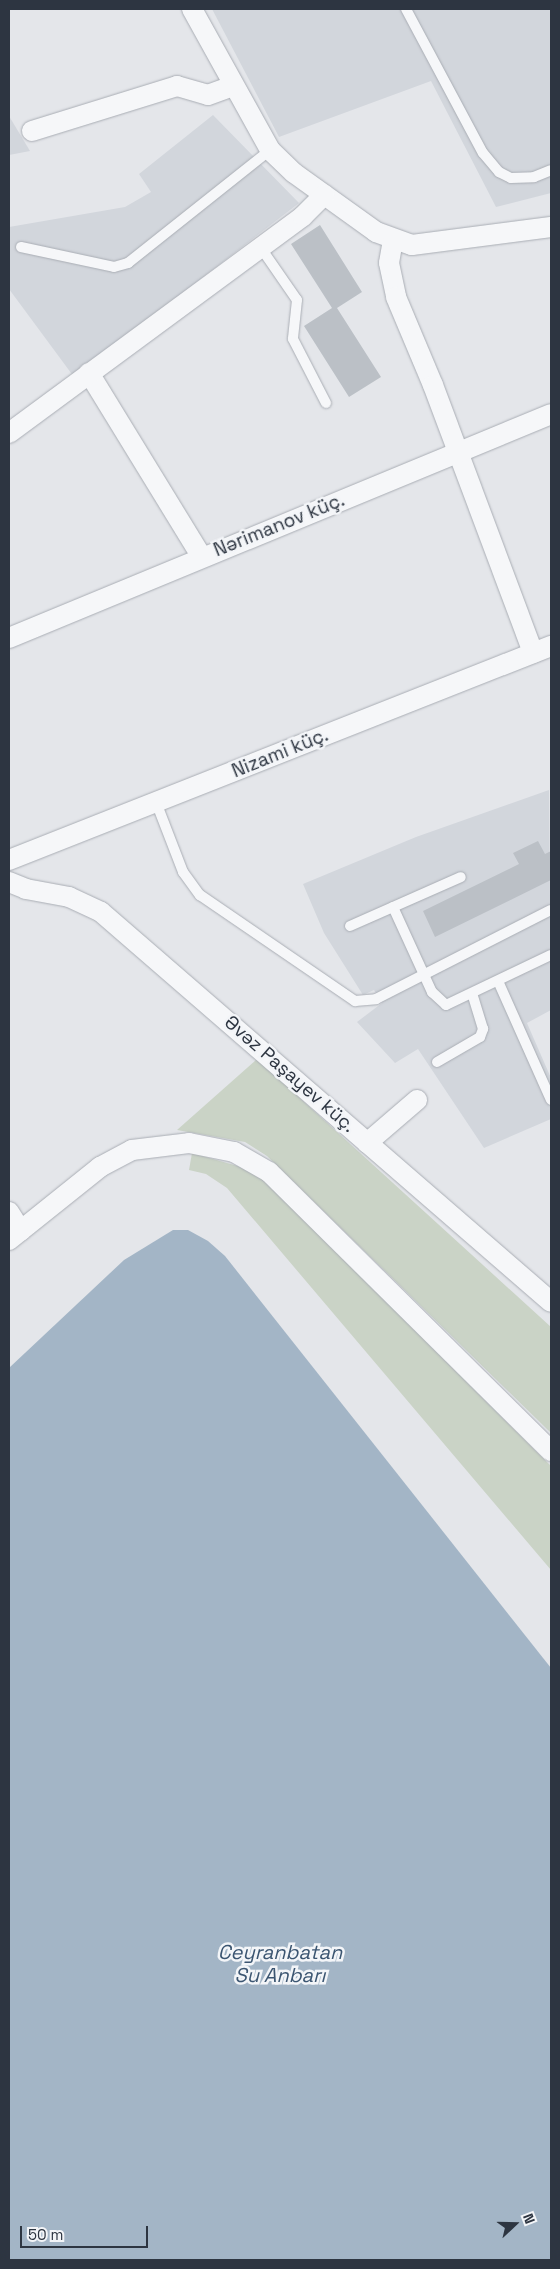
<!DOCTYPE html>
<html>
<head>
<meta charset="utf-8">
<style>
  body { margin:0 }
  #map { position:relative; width:560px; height:2269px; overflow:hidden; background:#e4e6ea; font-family:"Space Grotesk",sans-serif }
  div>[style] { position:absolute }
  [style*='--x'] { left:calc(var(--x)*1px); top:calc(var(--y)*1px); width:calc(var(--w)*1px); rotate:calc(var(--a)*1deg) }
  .built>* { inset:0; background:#d2d6dc }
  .green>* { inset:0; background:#cad3c6 }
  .water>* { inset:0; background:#a3b5c6 }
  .building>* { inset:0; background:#bbc0c6 }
  .roads { filter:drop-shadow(0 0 1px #a9adb4) drop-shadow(0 0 1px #a9adb4) }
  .lane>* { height:10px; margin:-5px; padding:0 5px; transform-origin:5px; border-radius:5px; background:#f6f7f9 }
  .street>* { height:20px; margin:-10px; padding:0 10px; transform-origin:10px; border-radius:10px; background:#f6f7f9 }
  span { translate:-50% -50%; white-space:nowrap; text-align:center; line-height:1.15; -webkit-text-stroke:5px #f3f5f8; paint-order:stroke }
  .street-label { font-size:19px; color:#2d3541 }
  .water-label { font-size:20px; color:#3b5571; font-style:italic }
  .frame { position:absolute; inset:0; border:10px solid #2d3541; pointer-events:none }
  .north { position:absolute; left:490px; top:2199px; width:50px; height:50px; -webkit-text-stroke:4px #f3f5f8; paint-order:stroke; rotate:69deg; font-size:14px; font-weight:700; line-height:20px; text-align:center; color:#2d3541 }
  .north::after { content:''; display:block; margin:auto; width:18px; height:22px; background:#2d3541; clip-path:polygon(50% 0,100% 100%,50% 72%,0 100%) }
  .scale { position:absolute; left:20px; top:2226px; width:128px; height:22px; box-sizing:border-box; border:2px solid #2d3541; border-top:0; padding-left:6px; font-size:15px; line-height:18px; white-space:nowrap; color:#2d3541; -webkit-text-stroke:4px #f3f5f8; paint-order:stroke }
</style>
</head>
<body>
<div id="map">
  <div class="built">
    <i style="clip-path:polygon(212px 9px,551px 9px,551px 193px,496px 207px,431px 81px,279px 137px)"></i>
    <i style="clip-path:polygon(213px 115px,299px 203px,74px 377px,9px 289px,9px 227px,125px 207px,151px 192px,139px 174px)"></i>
    <i style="clip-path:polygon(9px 116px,30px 151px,9px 155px)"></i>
    <i style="clip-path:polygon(549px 790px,551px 1010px,527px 1023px,551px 1078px,551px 1119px,484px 1148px,418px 1049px,395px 1063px,357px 1022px,382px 1003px,374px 990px,363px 995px,324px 933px,303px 884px,416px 837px)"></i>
  </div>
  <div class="green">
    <i style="clip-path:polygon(257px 1059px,551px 1327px,551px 1433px,267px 1156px,245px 1142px,177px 1130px)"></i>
    <i style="clip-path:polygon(192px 1153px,241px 1167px,263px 1179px,551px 1466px,551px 1570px,227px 1188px,206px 1174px,189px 1170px)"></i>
  </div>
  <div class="water">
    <i style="clip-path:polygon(173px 1230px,188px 1230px,208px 1241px,225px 1256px,551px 1668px,551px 2260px,9px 2260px,9px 1368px,124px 1260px)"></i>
  </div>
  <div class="building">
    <i style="clip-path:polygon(320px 225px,362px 292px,337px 308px,381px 377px,349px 397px,304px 326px,332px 308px,291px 244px)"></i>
    <i style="clip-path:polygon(538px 841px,545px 854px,551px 851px,551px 880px,435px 937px,423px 911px,519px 864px,513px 853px)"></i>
  </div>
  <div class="roads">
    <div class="lane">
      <i style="--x:406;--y:9;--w:163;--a:61.9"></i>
      <i style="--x:483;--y:153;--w:25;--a:50"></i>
      <i style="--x:499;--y:172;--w:13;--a:27"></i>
      <i style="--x:511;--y:178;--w:23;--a:-2"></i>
      <i style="--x:534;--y:177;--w:18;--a:-22"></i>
      <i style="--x:21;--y:247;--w:95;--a:12.1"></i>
      <i style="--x:114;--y:267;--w:15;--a:-16"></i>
      <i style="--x:128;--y:263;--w:181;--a:-38.5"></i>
      <i style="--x:261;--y:248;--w:63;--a:55.3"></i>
      <i style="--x:297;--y:300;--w:39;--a:96"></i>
      <i style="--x:293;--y:339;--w:72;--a:62.7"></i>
      <i style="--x:156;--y:802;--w:75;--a:68.9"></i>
      <i style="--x:183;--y:872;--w:29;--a:54"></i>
      <i style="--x:200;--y:895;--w:188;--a:34.4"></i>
      <i style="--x:355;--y:1001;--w:21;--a:-5"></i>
      <i style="--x:376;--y:999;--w:196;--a:-27"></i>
      <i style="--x:393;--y:907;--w:94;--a:65.4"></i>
      <i style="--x:432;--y:992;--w:19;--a:43"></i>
      <i style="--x:446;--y:1005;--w:116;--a:-25.5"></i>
      <i style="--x:350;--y:926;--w:121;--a:-23.8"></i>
      <i style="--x:498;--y:981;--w:130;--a:66"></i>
      <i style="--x:437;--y:1062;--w:50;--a:-30.2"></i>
      <i style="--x:480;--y:1037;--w:9;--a:-69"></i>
      <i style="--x:483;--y:1029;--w:37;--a:-107"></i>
    </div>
    <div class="street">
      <i style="--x:192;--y:9;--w:161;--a:61"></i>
      <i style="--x:270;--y:150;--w:33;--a:44"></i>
      <i style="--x:294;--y:173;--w:101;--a:35.7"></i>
      <i style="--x:376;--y:232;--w:38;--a:20"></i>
      <i style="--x:412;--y:245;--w:140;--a:-7.4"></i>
      <i style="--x:32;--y:131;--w:152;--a:-17.2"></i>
      <i style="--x:177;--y:86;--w:32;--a:16"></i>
      <i style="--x:208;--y:95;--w:27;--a:-20"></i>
      <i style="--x:393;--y:240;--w:23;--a:100"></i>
      <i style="--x:389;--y:263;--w:35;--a:78"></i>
      <i style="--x:396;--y:297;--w:95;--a:67.2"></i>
      <i style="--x:433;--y:385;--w:286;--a:69.5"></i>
      <i style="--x:89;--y:373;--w:215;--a:58.5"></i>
      <i style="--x:9;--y:433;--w:365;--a:-36.4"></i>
      <i style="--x:303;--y:216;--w:30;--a:-45"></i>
      <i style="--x:9;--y:638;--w:586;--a:-22.45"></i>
      <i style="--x:9;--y:860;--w:583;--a:-21.55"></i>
      <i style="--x:9;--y:882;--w:18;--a:22"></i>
      <i style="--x:26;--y:889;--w:44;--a:10.5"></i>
      <i style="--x:69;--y:897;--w:35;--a:25"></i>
      <i style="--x:101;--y:912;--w:595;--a:40.91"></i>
      <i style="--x:367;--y:1143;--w:66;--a:-40.7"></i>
      <i style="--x:9;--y:1212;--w:22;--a:58"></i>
      <i style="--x:9;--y:1240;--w:117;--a:-38.7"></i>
      <i style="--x:100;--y:1167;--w:36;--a:-28"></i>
      <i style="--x:132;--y:1150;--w:57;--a:-7"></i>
      <i style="--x:189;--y:1143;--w:46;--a:11.3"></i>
      <i style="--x:234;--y:1152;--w:40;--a:29.7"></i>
      <i style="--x:269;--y:1172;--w:397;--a:44.7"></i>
    </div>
  </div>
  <div class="street-label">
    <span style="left:279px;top:525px;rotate:-22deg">Nərimanov küç.</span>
    <span style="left:280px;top:753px;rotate:-22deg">Nizami küç.</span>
    <span style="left:290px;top:1074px;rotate:41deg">Əvəz Paşayev küç.</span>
  </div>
  <div class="water-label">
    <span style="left:280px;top:1964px">Ceyranbatan<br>Su Anbarı</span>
  </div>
  <div class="frame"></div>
  <div class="north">N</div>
  <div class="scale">50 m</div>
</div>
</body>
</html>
